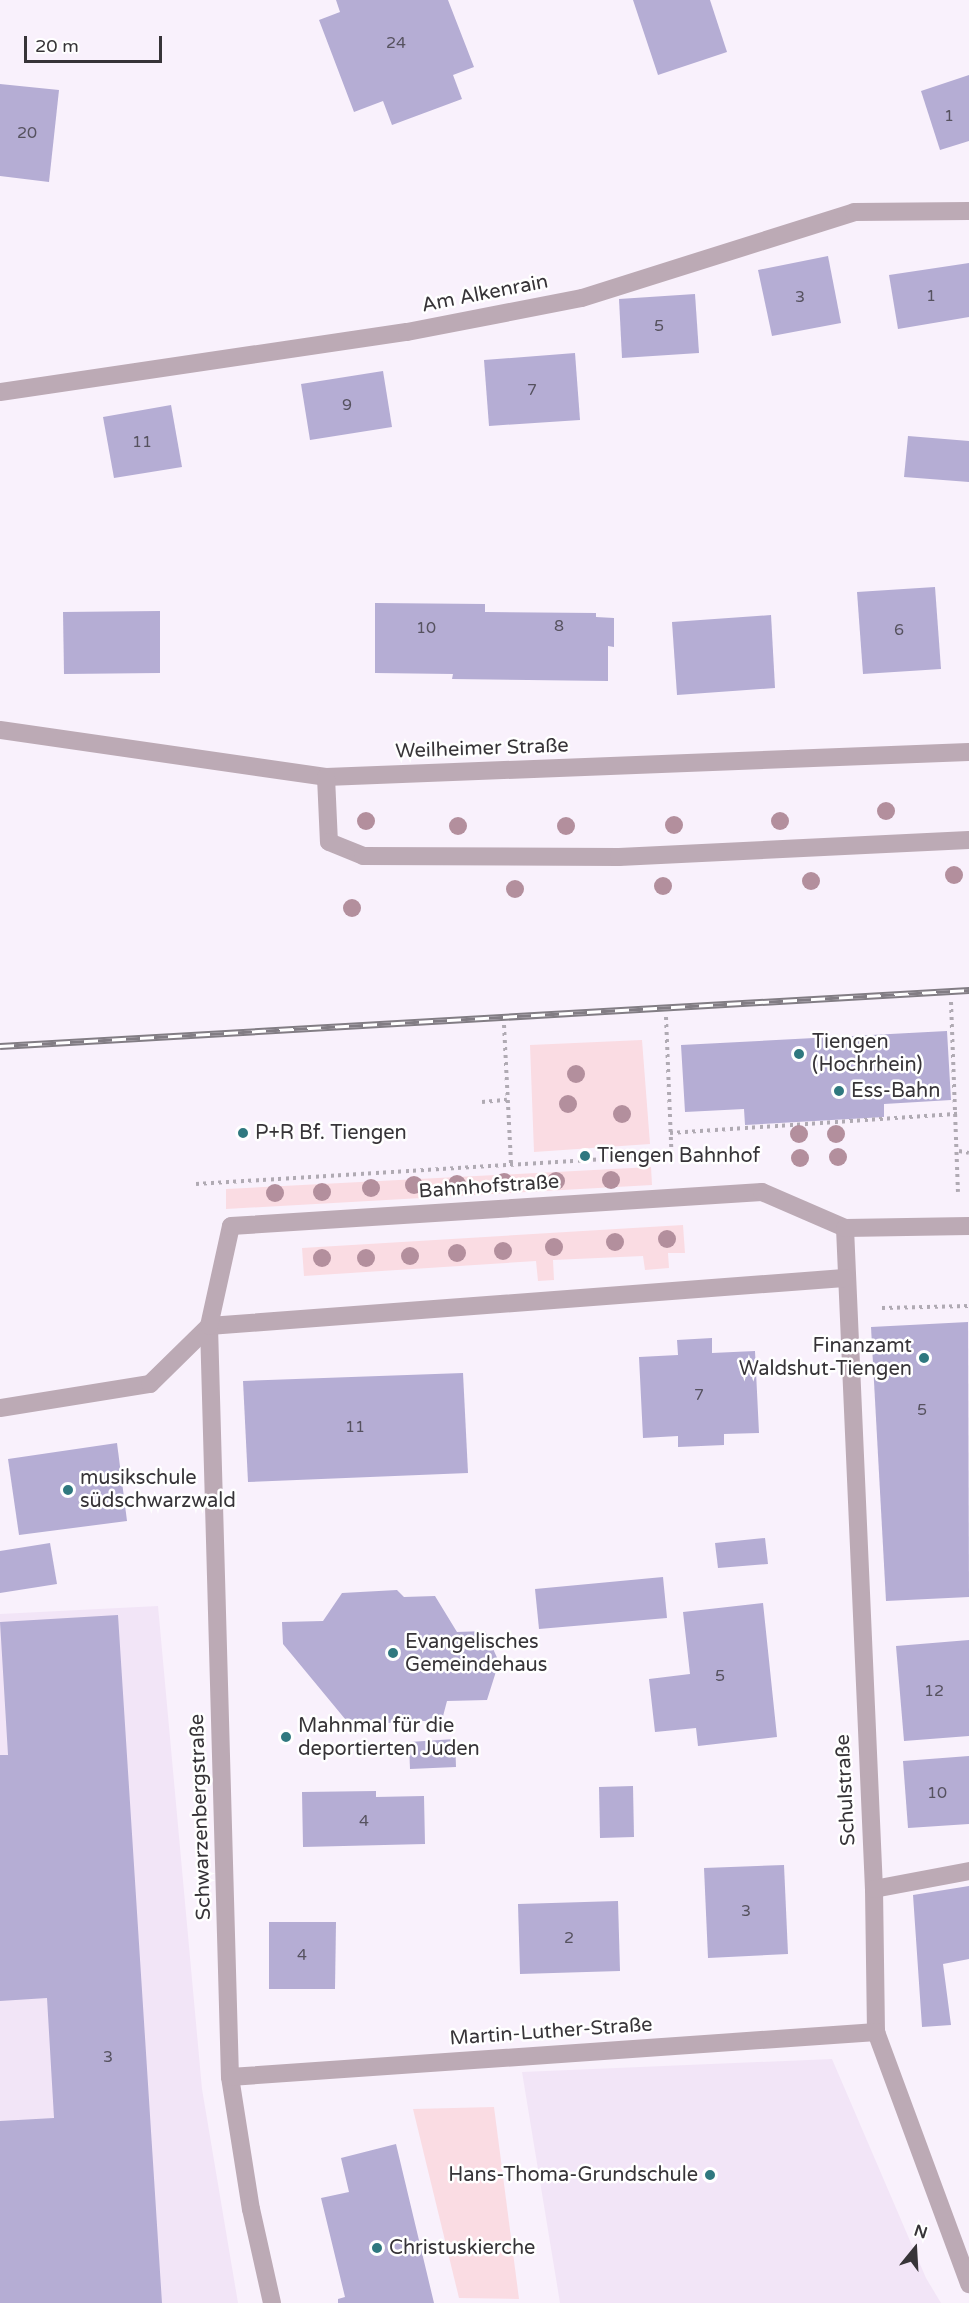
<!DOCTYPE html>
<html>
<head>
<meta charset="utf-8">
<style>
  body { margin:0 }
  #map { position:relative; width:969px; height:2303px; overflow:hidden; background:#f9f1fc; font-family:"Varela Round",sans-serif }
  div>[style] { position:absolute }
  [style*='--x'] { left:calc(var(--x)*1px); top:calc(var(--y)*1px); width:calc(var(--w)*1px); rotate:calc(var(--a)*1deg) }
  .built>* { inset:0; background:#f2e5f7 }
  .green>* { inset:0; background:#fadce3 }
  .building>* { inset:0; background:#b5add4 }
  .path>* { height:4px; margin-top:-2px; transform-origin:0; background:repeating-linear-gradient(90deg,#b0aab3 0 3px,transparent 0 7.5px) }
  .minor>* { height:18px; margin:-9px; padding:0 9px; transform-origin:9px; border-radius:9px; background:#bcaab5 }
  .rail>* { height:7px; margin-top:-3.5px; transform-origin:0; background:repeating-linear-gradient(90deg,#fff 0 14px,#827d84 0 28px); box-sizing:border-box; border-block:2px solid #827d84 }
  .trees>* { width:18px; height:18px; margin:-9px; border-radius:50%; background:#b38f9d }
  .dots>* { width:16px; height:16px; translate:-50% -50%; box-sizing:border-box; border:3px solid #fff; border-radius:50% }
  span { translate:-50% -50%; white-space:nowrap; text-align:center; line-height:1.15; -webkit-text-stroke:5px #fff; paint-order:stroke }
  .number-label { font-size:16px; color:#56525f }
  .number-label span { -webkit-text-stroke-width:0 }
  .street-label { font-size:20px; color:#373438 }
  .poi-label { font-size:20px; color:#373438 }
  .left { translate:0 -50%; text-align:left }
  .right { translate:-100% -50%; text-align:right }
  .north { position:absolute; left:885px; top:2219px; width:60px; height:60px; -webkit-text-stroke:4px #fff; paint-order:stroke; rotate:18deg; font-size:16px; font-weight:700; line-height:24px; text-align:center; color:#373438 }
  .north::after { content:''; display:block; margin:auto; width:21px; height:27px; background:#373438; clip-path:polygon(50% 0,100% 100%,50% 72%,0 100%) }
  .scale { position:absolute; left:24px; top:36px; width:138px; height:27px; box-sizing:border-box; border:3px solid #373438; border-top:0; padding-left:8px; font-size:18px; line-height:21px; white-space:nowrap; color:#373438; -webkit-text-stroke:4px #fff; paint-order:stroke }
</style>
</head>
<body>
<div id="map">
  <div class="built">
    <i style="clip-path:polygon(158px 1606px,202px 2089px,238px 2303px,0 2303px,0 1614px)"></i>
    <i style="clip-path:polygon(832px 2059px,926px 2278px,941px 2303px,560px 2303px,522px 2072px)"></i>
  </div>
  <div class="green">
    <i style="clip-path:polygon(642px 1040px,650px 1144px,534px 1152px,530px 1045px)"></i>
    <i style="clip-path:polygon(651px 1167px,652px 1185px,226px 1209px,226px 1189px)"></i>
    <i style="clip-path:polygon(683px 1225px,685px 1253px,668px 1253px,669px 1268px,645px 1270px,643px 1256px,553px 1260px,554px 1280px,538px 1281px,536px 1261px,304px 1276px,302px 1248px)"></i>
    <i style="clip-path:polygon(494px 2107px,519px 2299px,459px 2298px,413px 2109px)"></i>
  </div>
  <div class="building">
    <i style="clip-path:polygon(336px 0,448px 0,474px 67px,453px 75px,462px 99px,392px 125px,383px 101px,354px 112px,319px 20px,340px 12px)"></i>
    <i style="clip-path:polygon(633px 0,710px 0,727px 52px,658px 75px)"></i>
    <i style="clip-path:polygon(969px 75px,969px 141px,940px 150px,921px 91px)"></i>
    <i style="clip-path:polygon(0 84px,59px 90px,49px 182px,0 176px)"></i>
    <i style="clip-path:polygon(828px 256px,841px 323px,772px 336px,758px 270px)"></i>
    <i style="clip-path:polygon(969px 263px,969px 317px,898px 329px,889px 275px)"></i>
    <i style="clip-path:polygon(695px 294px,699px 353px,622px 358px,619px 299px)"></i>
    <i style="clip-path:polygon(575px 353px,580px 420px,489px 426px,484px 360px)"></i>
    <i style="clip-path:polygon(383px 371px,392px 427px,310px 440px,301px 384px)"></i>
    <i style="clip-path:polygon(171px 405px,182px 467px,114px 478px,103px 417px)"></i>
    <i style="clip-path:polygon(908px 436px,969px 441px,969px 482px,904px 477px)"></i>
    <i style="clip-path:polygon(935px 587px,941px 669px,863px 674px,857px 592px)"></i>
    <i style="clip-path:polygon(375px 603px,485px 604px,485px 612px,596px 613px,596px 617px,614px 618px,614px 647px,608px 646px,608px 681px,452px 679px,453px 674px,375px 673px)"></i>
    <i style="clip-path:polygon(160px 611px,160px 673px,64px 674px,63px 612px)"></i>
    <i style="clip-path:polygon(771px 615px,775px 688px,677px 695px,672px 622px)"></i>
    <i style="clip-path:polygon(947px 1031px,951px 1100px,884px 1104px,884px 1117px,745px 1125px,744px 1109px,685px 1112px,681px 1045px)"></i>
    <i style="clip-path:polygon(968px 1322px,969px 1597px,886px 1601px,871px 1327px)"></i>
    <i style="clip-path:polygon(712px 1338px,712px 1353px,755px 1351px,759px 1433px,724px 1434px,724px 1445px,678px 1447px,678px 1436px,643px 1438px,639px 1357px,678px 1355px,677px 1340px)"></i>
    <i style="clip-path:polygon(463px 1373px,468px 1473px,248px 1482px,243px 1381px)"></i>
    <i style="clip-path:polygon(117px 1443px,127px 1521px,19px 1535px,8px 1459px)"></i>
    <i style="clip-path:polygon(765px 1538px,768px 1564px,718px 1568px,715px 1543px)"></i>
    <i style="clip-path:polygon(50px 1543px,57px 1584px,0 1593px,0 1551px)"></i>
    <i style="clip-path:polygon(663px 1577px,667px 1618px,539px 1629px,535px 1589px)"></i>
    <i style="clip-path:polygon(397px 1590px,404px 1597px,435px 1596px,457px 1632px,485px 1631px,499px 1662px,487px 1700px,447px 1701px,442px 1720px,350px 1725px,283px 1644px,282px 1622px,323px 1621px,342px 1593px)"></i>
    <i style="clip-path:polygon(763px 1603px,777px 1737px,698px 1746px,696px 1728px,655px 1732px,649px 1679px,690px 1674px,683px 1612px)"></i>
    <i style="clip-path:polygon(118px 1615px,162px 2303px,0 2303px,0 2121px,54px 2118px,47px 1998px,0 2001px,0 1755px,8px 1755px,0 1622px)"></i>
    <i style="clip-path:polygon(969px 1640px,969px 1736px,904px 1741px,896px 1646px)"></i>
    <i style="clip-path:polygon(455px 1739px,456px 1767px,410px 1769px,409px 1742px)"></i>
    <i style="clip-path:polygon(969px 1756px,969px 1824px,908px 1828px,903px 1761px)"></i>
    <i style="clip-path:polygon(633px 1786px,634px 1837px,600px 1838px,599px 1787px)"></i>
    <i style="clip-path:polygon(376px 1791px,376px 1797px,424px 1796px,425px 1844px,303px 1847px,302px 1792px)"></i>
    <i style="clip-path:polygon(784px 1865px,788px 1954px,708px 1958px,704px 1868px)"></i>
    <i style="clip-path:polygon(969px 1886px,969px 1959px,943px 1964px,951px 2025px,922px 2027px,913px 1895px)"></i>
    <i style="clip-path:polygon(618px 1901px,620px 1971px,520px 1974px,518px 1904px)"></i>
    <i style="clip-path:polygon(269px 1922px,336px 1922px,335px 1989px,269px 1989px)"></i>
    <i style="clip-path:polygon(396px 2144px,434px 2303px,338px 2303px,338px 2299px,345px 2297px,321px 2198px,349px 2192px,341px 2158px)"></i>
  </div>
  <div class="path">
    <i style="--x:951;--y:1002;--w:190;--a:87.9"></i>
    <i style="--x:666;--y:1017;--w:148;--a:87.7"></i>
    <i style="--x:504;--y:1025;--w:140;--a:87.1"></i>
    <i style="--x:482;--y:1102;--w:25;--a:-5"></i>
    <i style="--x:670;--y:1133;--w:289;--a:-3.8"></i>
    <i style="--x:959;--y:1151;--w:10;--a:11"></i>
    <i style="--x:196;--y:1184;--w:475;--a:-3.5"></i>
    <i style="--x:882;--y:1308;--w:87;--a:-1.3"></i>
  </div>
  <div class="minor">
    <i style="--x:0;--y:392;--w:411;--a:-8.4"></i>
    <i style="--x:407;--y:332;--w:178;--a:-11"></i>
    <i style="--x:582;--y:298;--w:285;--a:-17.5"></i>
    <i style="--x:854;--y:212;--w:115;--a:-0.5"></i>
    <i style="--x:0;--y:730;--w:329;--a:8.2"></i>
    <i style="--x:326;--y:777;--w:643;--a:-2.23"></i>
    <i style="--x:326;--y:777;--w:65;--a:87.4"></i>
    <i style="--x:329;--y:842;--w:37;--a:22"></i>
    <i style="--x:363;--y:856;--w:256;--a:0.2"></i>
    <i style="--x:619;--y:857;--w:350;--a:-2.8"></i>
    <i style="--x:845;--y:1228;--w:662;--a:87.49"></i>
    <i style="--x:874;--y:1889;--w:143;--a:89.2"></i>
    <i style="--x:876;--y:2032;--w:269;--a:69.7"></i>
    <i style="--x:209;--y:1326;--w:751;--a:88.4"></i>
    <i style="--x:230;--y:2077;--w:134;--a:81"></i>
    <i style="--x:251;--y:2209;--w:96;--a:77.4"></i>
    <i style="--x:209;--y:1326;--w:637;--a:-4.32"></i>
    <i style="--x:0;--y:1408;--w:152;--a:-9.1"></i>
    <i style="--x:150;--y:1384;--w:83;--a:-44.5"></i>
    <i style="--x:209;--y:1326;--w:102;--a:-77.6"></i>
    <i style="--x:231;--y:1226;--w:532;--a:-3.66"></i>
    <i style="--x:762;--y:1192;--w:90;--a:23.4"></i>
    <i style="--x:845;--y:1228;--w:124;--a:-0.9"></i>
    <i style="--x:874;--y:1889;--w:97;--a:-10.7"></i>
    <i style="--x:230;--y:2077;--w:648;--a:-3.98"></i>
  </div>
  <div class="rail">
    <i style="--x:0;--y:1046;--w:971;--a:-3.31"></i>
  </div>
  <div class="trees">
    <i style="left:886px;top:811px"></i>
    <i style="left:366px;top:821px"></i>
    <i style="left:780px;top:821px"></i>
    <i style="left:674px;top:825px"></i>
    <i style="left:458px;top:826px"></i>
    <i style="left:566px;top:826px"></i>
    <i style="left:954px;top:875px"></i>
    <i style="left:811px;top:881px"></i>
    <i style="left:663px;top:886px"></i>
    <i style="left:515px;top:889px"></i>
    <i style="left:352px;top:908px"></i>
    <i style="left:576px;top:1074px"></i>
    <i style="left:568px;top:1104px"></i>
    <i style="left:622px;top:1114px"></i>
    <i style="left:799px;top:1134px"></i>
    <i style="left:836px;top:1134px"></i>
    <i style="left:838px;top:1157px"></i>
    <i style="left:800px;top:1158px"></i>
    <i style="left:611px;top:1180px"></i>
    <i style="left:556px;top:1181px"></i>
    <i style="left:504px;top:1182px"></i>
    <i style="left:457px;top:1184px"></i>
    <i style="left:414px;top:1185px"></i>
    <i style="left:371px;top:1188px"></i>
    <i style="left:322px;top:1192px"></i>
    <i style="left:275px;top:1193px"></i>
    <i style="left:667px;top:1239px"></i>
    <i style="left:615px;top:1242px"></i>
    <i style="left:554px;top:1247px"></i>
    <i style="left:503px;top:1251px"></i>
    <i style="left:457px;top:1253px"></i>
    <i style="left:410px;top:1256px"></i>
    <i style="left:322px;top:1258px"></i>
    <i style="left:366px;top:1258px"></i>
  </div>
  <div class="dots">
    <i style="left:799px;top:1054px;background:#2f787f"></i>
    <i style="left:839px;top:1091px;background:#2f787f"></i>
    <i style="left:243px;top:1133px;background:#2f787f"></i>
    <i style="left:585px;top:1156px;background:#2f787f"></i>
    <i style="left:924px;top:1358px;background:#2f787f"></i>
    <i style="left:68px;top:1490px;background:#2f787f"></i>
    <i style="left:393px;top:1653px;background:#2f787f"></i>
    <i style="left:286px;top:1737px;background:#2f787f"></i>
    <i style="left:710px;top:2175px;background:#2f787f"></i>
    <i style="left:377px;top:2248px;background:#2f787f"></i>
  </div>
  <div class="number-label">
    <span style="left:396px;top:43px">24</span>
    <span style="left:949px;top:116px">1</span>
    <span style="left:27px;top:133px">20</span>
    <span style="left:931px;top:296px">1</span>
    <span style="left:800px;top:297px">3</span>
    <span style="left:659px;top:326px">5</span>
    <span style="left:532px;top:390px">7</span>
    <span style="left:347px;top:405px">9</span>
    <span style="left:142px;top:442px">11</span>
    <span style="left:559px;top:626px">8</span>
    <span style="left:426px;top:628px">10</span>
    <span style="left:899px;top:630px">6</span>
    <span style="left:699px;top:1395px">7</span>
    <span style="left:922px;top:1410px">5</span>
    <span style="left:355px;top:1427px">11</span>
    <span style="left:720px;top:1676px">5</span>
    <span style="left:934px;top:1691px">12</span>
    <span style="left:937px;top:1793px">10</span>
    <span style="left:364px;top:1821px">4</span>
    <span style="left:746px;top:1911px">3</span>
    <span style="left:569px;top:1938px">2</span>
    <span style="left:302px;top:1955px">4</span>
    <span style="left:108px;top:2057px">3</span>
  </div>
  <div class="street-label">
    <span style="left:485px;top:294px;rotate:-11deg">Am Alkenrain</span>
    <span style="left:482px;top:749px;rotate:-2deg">Weilheimer Straße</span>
    <span style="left:489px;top:1187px;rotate:-4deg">Bahnhofstraße</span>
    <span style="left:846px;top:1790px;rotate:-93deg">Schulstraße</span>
    <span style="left:201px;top:1817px;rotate:-92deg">Schwarzenbergstraße</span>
    <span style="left:551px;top:2032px;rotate:-4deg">Martin-Luther-Straße</span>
  </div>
  <div class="poi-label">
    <span class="left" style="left:812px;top:1054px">Tiengen<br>(Hochrhein)</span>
    <span class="left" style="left:851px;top:1091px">Ess-Bahn</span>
    <span class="left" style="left:255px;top:1133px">P+R Bf. Tiengen</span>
    <span class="left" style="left:597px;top:1156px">Tiengen Bahnhof</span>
    <span class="right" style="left:912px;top:1358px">Finanzamt<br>Waldshut-Tiengen</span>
    <span class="left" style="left:80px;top:1490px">musikschule<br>südschwarzwald</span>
    <span class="left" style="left:405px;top:1654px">Evangelisches<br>Gemeindehaus</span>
    <span class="left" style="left:298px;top:1738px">Mahnmal für die<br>deportierten Juden</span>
    <span class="right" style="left:698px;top:2175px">Hans-Thoma-Grundschule</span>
    <span class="left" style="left:389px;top:2248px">Christuskierche</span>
  </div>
  <div class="north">N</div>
  <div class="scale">20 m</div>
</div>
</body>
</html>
